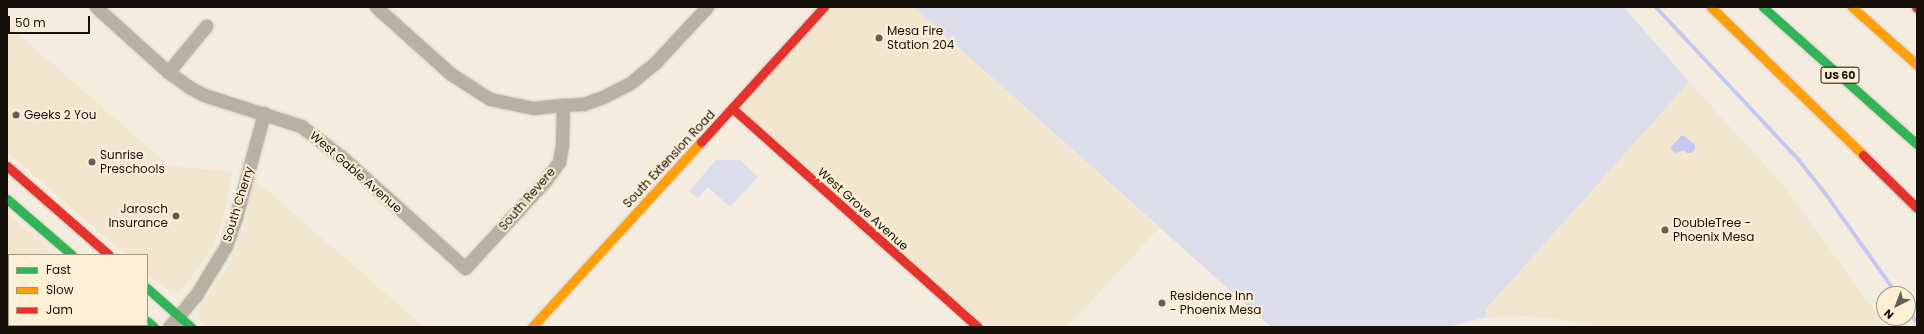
<!DOCTYPE html>
<html>
<head>
<meta charset="utf-8">
<style>
  body { margin:0 }
  #map { position:relative; width:1924px; height:334px; overflow:hidden; background:#f4ecdf; font-family:Poppins,sans-serif }
  div>[style] { position:absolute }
  [style*='--x'] { left:calc(var(--x)*1px); top:calc(var(--y)*1px); width:calc(var(--w)*1px); rotate:calc(var(--a)*1deg) }
  .built>* { inset:0; background:#f3e6cf }
  .green>* { inset:0; background:#dcddeb }
  .water>* { inset:0; background:#c4c9f1 }
  .stream>* { height:3.5px; margin:-1.75px; padding:0 1.75px; transform-origin:1.75px; border-radius:1.75px; background:#c4c9f1 }
  .roads { filter:drop-shadow(0 0 1px #cfc8be) drop-shadow(0 0 1px #cfc8be) }
  .street>* { height:13px; margin:-6.5px; padding:0 6.5px; transform-origin:6.5px; border-radius:6.5px; background:#b8b0a2 }
  .fast>* { height:9px; margin:-4.5px; padding:0 4.5px; transform-origin:4.5px; border-radius:4.5px; background:#30b455 }
  .slow>* { height:9px; margin:-4.5px; padding:0 4.5px; transform-origin:4.5px; border-radius:4.5px; background:#ff9f0a }
  .jam>* { height:9px; margin:-4.5px; padding:0 4.5px; transform-origin:4.5px; border-radius:4.5px; background:#e5322d }
  .dots>* { width:11px; height:11px; translate:-50% -50%; box-sizing:border-box; border:2px solid #fdeed6; border-radius:50% }
  span { translate:-50% -50%; white-space:nowrap; text-align:center; line-height:1.15; -webkit-text-stroke:4px #fdeed6; paint-order:stroke }
  .shield-label span { padding:1px 3px; background:#fdeed6; border:1px solid; border-radius:3px; -webkit-text-stroke-width:0 }
  .shield-label { font-size:11px; color:#161109; font-weight:700 }
  .poi-label { font-size:12px; color:#161109 }
  .left { translate:0 -50%; text-align:left }
  .right { translate:-100% -50%; text-align:right }
  .street-label { font-size:12px; color:#161109 }
  .frame { position:absolute; inset:0; border:8px solid #161109; pointer-events:none }
  .legend { position:absolute; left:8px; top:254px; width:140px; height:72px; box-sizing:border-box; background:#fdeed6; border:1px solid #a19684; margin:0; padding:5px 7px; list-style:none; font-size:12px; color:#161109 }
  .legend li { display:flex; align-items:center; gap:8px; height:20px }
  .legend b { width:20px; border:1px solid #a19684 }
  .north { position:absolute; left:1876px; top:286px; width:40px; height:40px; box-sizing:border-box; background:#fdeed6; border:1px solid #a19684; border-radius:50%; rotate:222deg; font-size:11px; font-weight:700; line-height:16px; text-align:center; color:#161109 }
  .north::after { content:''; display:block; margin:auto; width:14px; height:18px; background:#645e54; clip-path:polygon(50% 0,100% 100%,50% 72%,0 100%) }
  .scale { position:absolute; left:8px; top:16px; width:82px; height:18px; box-sizing:border-box; border:2px solid #161109; border-top:0; padding-left:5px; font-size:12px; line-height:14px; white-space:nowrap; color:#161109; -webkit-text-stroke:3px #fdeed6; paint-order:stroke }
</style>
</head>
<body>
<div id="map">
  <div class="built">
    <i style="clip-path:polygon(824px 7px,913px 7px,1159px 228px,1067px 327px,978px 327px,732px 108px)"></i>
    <i style="clip-path:polygon(7px 24px,169px 166px,232px 172px,225px 210px,216px 239px,208px 255px,181px 291px,172px 293px,147px 273px,147px 255px,126px 255px,7px 152px)"></i>
    <i style="clip-path:polygon(1689px 82px,1784px 186px,1886px 327px,1595px 327px,1567px 320px,1530px 316px,1487px 317px,1486px 309px)"></i>
    <i style="clip-path:polygon(254px 179px,424px 327px,207px 327px,200px 320px,198px 315px,199px 309px,230px 263px,246px 222px)"></i>
    <i style="clip-path:polygon(7px 213px,55px 255px,9px 255px,9px 325px,136px 325px,138px 327px,7px 327px)"></i>
  </div>
  <div class="green">
    <i style="clip-path:polygon(913px 7px,1624px 7px,1689px 82px,1486px 309px,1487px 317px,1447px 327px,1271px 327px)"></i>
    <i style="clip-path:polygon(716px 160px,740px 160px,758px 177px,730px 207px,708px 187px,698px 198px,689px 191px)"></i>
  </div>
  <div class="water">
    <i style="clip-path:polygon(1681px 136px,1684px 136px,1695px 145px,1695px 149px,1691px 153px,1687px 153px,1684px 150px,1675px 153px,1672px 150px,1671px 147px)"></i>
  </div>
  <div class="stream">
    <i style="--x:1656;--y:7;--w:211;--a:46.9"></i>
    <i style="--x:1800;--y:161;--w:42;--a:51.8"></i>
    <i style="--x:1826;--y:194;--w:123;--a:54.6"></i>
    <i style="--x:1908;--y:310;--w:15;--a:53"></i>
  </div>
  <div class="roads">
    <div class="street">
      <i style="--x:96;--y:7;--w:97;--a:42.1"></i>
      <i style="--x:168;--y:72;--w:28;--a:35"></i>
      <i style="--x:191;--y:88;--w:15;--a:28"></i>
      <i style="--x:204;--y:95;--w:102;--a:17.7"></i>
      <i style="--x:301;--y:126;--w:53;--a:37.3"></i>
      <i style="--x:343;--y:158;--w:164;--a:42"></i>
      <i style="--x:465;--y:268;--w:118;--a:-47.4"></i>
      <i style="--x:545;--y:181;--w:24;--a:-54"></i>
      <i style="--x:559;--y:162;--w:17;--a:-80"></i>
      <i style="--x:562;--y:145;--w:40;--a:-88.6"></i>
      <i style="--x:563;--y:105;--w:20;--a:-3"></i>
      <i style="--x:583;--y:104;--w:21;--a:-19"></i>
      <i style="--x:603;--y:97;--w:29;--a:-27"></i>
      <i style="--x:629;--y:84;--w:32;--a:-39"></i>
      <i style="--x:654;--y:64;--w:78;--a:-47.1"></i>
      <i style="--x:376;--y:7;--w:101;--a:41.8"></i>
      <i style="--x:451;--y:74;--w:46;--a:32.7"></i>
      <i style="--x:490;--y:99;--w:44;--a:11.8"></i>
      <i style="--x:533;--y:108;--w:30;--a:-6"></i>
      <i style="--x:168;--y:72;--w:60;--a:-50.4"></i>
      <i style="--x:169;--y:327;--w:42;--a:-49.8"></i>
      <i style="--x:196;--y:295;--w:57;--a:-58.5"></i>
      <i style="--x:226;--y:246;--w:31;--a:-71"></i>
      <i style="--x:236;--y:217;--w:108;--a:-74.9"></i>
    </div>
    <div class="fast">
      <i style="--x:1763;--y:7;--w:206;--a:41.7"></i>
      <i style="--x:7;--y:199;--w:86;--a:40.7"></i>
      <i style="--x:147;--y:288;--w:59;--a:41.6"></i>
      <i style="--x:147;--y:321;--w:9;--a:41"></i>
    </div>
    <div class="slow">
      <i style="--x:1711;--y:7;--w:212;--a:44.2"></i>
      <i style="--x:1852;--y:7;--w:87;--a:41.7"></i>
      <i style="--x:532;--y:327;--w:251;--a:-47.6"></i>
    </div>
    <div class="jam">
      <i style="--x:1916;--y:7;--w:1;--a:45"></i>
      <i style="--x:732;--y:108;--w:329;--a:41.7"></i>
      <i style="--x:701;--y:142;--w:183;--a:-47.7"></i>
      <i style="--x:1863;--y:155;--w:76;--a:44.5"></i>
      <i style="--x:7;--y:166;--w:135;--a:41.1"></i>
    </div>
  </div>
  <div class="dots">
    <i style="left:879px;top:38px;background:#645e54"></i>
    <i style="left:16px;top:115px;background:#645e54"></i>
    <i style="left:92px;top:162px;background:#645e54"></i>
    <i style="left:176px;top:216px;background:#645e54"></i>
    <i style="left:1665px;top:230px;background:#645e54"></i>
    <i style="left:1162px;top:303px;background:#645e54"></i>
  </div>
  <div class="shield-label">
    <span style="left:1840px;top:75px">US 60</span>
  </div>
  <div class="poi-label">
    <span class="left" style="left:887px;top:38px">Mesa Fire<br>Station 204</span>
    <span class="left" style="left:24px;top:115px">Geeks 2 You</span>
    <span class="left" style="left:100px;top:162px">Sunrise<br>Preschools</span>
    <span class="right" style="left:168px;top:216px">Jarosch<br>Insurance</span>
    <span class="left" style="left:1673px;top:230px">DoubleTree -<br>Phoenix Mesa</span>
    <span class="left" style="left:1170px;top:303px">Residence Inn<br>- Phoenix Mesa</span>
  </div>
  <div class="street-label">
    <span style="left:669px;top:159px;rotate:-47deg">South Extension Road</span>
    <span style="left:356px;top:172px;rotate:41deg">West Gable Avenue</span>
    <span style="left:527px;top:199px;rotate:-49deg">South Revere</span>
    <span style="left:238px;top:204px;rotate:-73deg">South Cherry</span>
    <span style="left:863px;top:209px;rotate:42deg">West Grove Avenue</span>
  </div>
  <div class="frame"></div>
  <ul class="legend">
  <li><b style="height:5px;background:#30b455"></b>Fast</li>
  <li><b style="height:5px;background:#ff9f0a"></b>Slow</li>
  <li><b style="height:5px;background:#e5322d"></b>Jam</li>
  </ul>
  <div class="north">N</div>
  <div class="scale">50 m</div>
</div>
</body>
</html>
